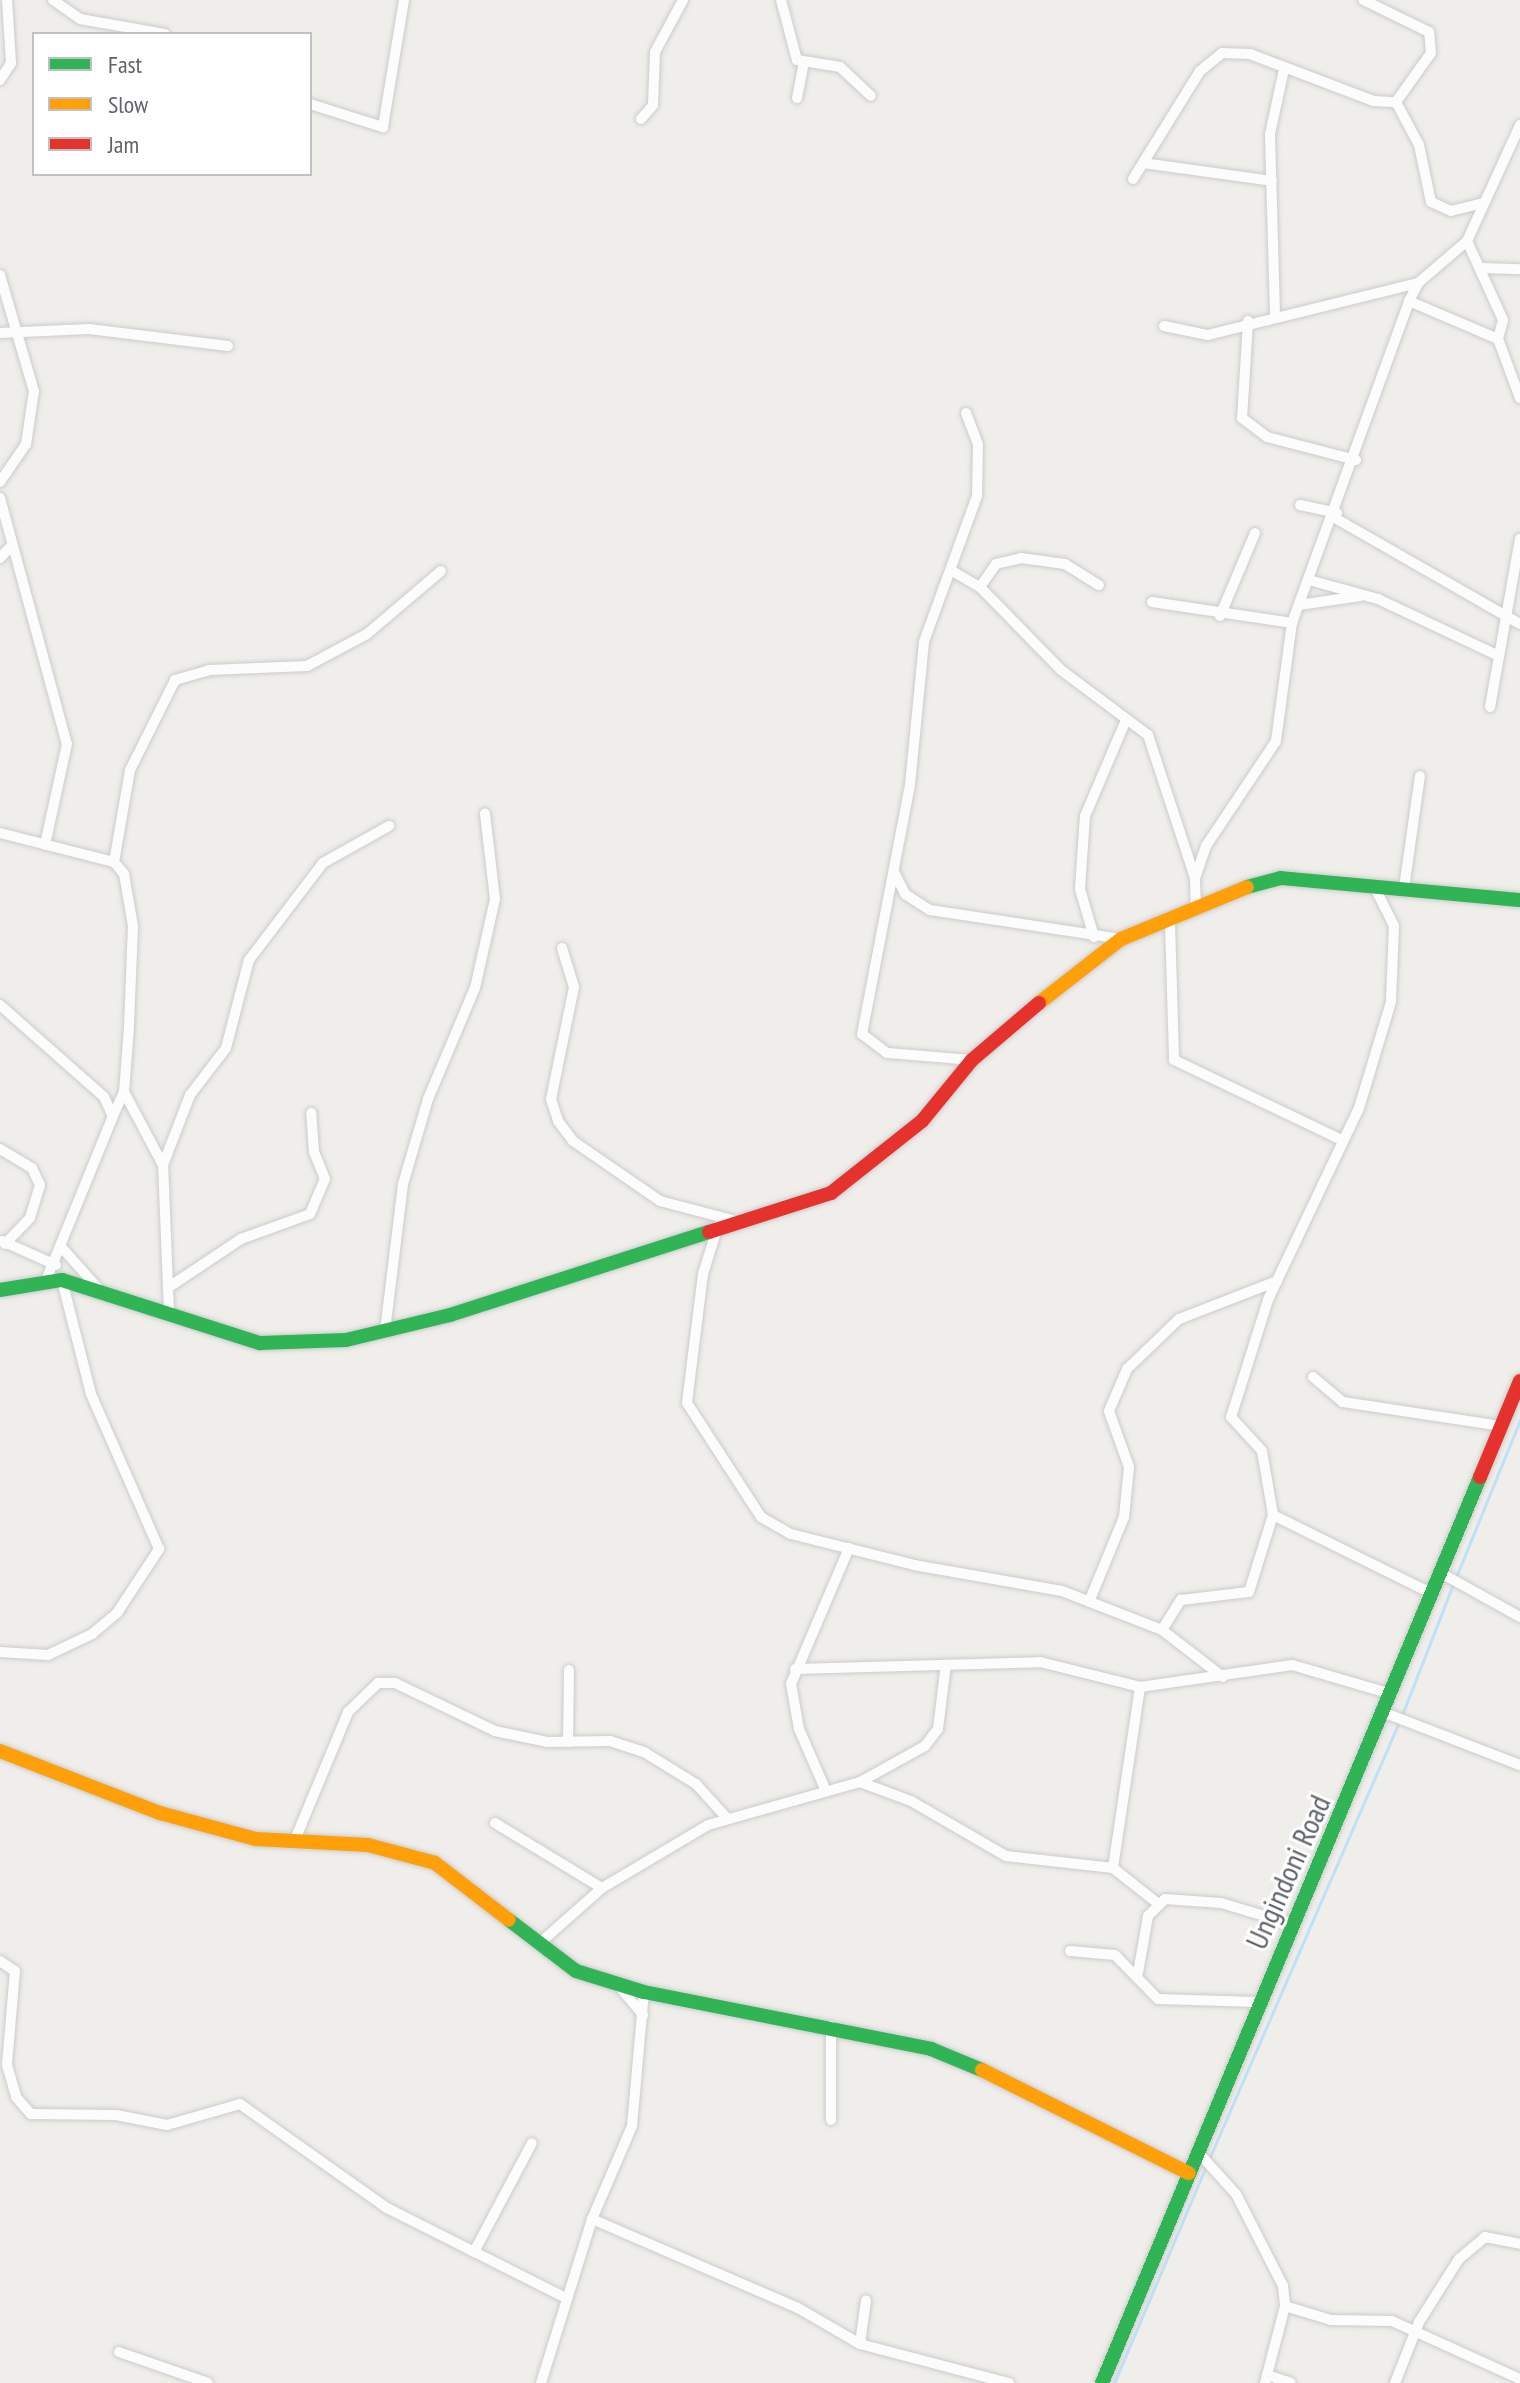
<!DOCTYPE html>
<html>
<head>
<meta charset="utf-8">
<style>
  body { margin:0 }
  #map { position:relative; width:1520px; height:2383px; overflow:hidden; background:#efeeea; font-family:"PT Sans Narrow",sans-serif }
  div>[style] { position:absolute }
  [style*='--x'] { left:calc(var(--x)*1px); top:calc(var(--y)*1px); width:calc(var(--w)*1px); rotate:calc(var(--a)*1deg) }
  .stream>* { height:3px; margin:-1.5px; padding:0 1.5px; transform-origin:1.5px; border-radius:1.5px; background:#bfe0f9 }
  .roads { filter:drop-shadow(0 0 2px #cbcccc) drop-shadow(0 0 2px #cbcccc) }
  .street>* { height:10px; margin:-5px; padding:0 5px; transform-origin:5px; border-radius:5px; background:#fdfcfc }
  .fast>* { height:14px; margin:-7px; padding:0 7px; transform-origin:7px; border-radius:7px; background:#30b455 }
  .slow>* { height:14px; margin:-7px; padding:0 7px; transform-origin:7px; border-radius:7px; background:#ff9f0a }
  .jam>* { height:14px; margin:-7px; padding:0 7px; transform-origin:7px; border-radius:7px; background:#e5322d }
  span { translate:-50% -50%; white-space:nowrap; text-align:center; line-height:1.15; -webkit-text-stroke:6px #fff; paint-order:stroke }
  .street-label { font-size:30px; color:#5f6368 }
  .legend { position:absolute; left:32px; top:32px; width:280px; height:144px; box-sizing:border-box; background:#fff; border:2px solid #bfc1c3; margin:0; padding:10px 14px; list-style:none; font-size:24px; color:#5f6368 }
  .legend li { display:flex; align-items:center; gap:16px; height:40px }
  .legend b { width:40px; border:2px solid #bfc1c3 }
</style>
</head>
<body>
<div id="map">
  <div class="stream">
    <i style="--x:1456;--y:1577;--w:170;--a:-67.8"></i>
    <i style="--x:1402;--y:1715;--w:141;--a:-68.7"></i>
    <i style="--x:1209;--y:2159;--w:477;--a:-66.5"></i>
    <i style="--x:1114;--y:2383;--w:236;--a:-67"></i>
  </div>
  <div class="roads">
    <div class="street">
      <i style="--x:53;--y:0;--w:33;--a:35"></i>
      <i style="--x:80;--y:19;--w:86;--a:10"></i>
      <i style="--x:781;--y:0;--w:62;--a:75.1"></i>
      <i style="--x:797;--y:60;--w:44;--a:9.2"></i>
      <i style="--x:840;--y:67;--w:42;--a:43.1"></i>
      <i style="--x:0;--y:80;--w:20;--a:-57"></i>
      <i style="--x:11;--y:63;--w:63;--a:-93.6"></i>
      <i style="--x:797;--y:98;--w:36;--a:-79"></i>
      <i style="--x:1396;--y:102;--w:49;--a:61.9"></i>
      <i style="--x:1419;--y:145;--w:58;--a:78.1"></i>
      <i style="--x:1431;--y:202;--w:22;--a:24"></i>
      <i style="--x:1451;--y:211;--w:33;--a:-14"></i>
      <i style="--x:310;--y:104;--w:77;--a:17.5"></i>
      <i style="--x:383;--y:127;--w:129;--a:-80.6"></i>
      <i style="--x:641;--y:119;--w:18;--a:-49"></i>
      <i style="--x:653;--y:105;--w:53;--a:-87.8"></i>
      <i style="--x:655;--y:52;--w:59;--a:-61.7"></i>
      <i style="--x:1143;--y:163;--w:130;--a:7.9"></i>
      <i style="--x:1133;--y:179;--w:127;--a:-58.2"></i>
      <i style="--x:1200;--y:71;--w:28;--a:-39"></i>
      <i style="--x:1222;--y:53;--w:28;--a:2"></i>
      <i style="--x:1250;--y:54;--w:133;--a:20.8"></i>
      <i style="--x:1374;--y:101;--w:22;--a:3"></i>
      <i style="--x:1396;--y:102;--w:60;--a:-54.5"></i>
      <i style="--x:1431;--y:53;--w:21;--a:-95"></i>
      <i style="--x:1429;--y:32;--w:73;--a:-154.1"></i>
      <i style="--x:1467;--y:241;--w:87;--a:65.5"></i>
      <i style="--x:1503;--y:320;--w:20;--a:105"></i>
      <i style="--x:1482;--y:268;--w:38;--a:2"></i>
      <i style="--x:0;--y:275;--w:121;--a:73.7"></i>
      <i style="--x:34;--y:391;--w:54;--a:98.6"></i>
      <i style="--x:26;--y:444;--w:46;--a:124.4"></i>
      <i style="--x:1409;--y:301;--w:97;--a:23.1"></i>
      <i style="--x:1498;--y:339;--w:63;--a:69.6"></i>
      <i style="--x:1275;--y:314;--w:180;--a:-91.6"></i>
      <i style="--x:1270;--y:134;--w:66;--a:-77.8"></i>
      <i style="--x:1248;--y:321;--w:97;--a:93.5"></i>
      <i style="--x:1242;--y:418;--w:31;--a:37"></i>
      <i style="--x:1267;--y:437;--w:92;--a:14.5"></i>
      <i style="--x:1164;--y:326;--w:45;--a:11.6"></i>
      <i style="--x:1208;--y:335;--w:216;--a:-13.9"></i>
      <i style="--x:0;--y:333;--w:89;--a:-2.6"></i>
      <i style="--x:89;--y:329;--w:140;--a:7"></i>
      <i style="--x:966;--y:413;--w:34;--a:69"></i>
      <i style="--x:978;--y:445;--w:51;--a:91.1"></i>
      <i style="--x:977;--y:496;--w:155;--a:110"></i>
      <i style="--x:924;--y:642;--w:144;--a:95.6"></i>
      <i style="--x:910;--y:785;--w:254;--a:100.9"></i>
      <i style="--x:862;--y:1034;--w:31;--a:37"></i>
      <i style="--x:887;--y:1053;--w:85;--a:4.7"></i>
      <i style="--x:0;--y:498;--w:255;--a:74.8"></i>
      <i style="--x:67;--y:744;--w:103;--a:102.3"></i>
      <i style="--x:1300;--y:505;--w:38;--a:12"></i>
      <i style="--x:1335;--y:518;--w:213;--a:29.8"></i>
      <i style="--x:0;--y:558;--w:18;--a:-47"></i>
      <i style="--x:952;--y:571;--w:32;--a:30"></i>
      <i style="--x:980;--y:587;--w:116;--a:45.7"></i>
      <i style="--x:1061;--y:670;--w:109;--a:36.8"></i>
      <i style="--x:1148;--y:735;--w:151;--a:71.8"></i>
      <i style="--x:1309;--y:580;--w:72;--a:15.4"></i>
      <i style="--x:1378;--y:599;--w:132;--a:25.2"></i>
      <i style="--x:980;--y:587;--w:28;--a:-55"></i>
      <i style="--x:996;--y:564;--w:26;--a:-13"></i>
      <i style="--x:1021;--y:558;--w:44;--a:7.8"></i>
      <i style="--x:1065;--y:564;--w:40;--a:32"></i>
      <i style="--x:1152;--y:602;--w:142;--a:8.5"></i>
      <i style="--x:1299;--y:605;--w:62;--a:-8.4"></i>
      <i style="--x:1220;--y:616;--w:90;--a:-67.1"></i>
      <i style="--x:1490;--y:707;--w:171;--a:-79.9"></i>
      <i style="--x:0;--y:833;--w:118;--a:14.3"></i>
      <i style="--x:114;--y:862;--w:16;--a:50"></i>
      <i style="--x:124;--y:874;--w:53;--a:80.2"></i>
      <i style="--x:133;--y:926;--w:101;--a:92.3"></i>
      <i style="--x:129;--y:1027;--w:65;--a:94.4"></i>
      <i style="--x:124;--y:1092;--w:26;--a:115"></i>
      <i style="--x:114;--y:862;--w:93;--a:-80.1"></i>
      <i style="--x:130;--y:770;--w:101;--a:-63.4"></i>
      <i style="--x:175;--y:680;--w:35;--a:-16"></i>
      <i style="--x:209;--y:670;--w:98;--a:-2.3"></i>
      <i style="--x:307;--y:666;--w:68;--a:-28.1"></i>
      <i style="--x:367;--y:634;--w:97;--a:-40.4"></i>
      <i style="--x:894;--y:872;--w:25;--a:63"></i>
      <i style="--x:905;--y:894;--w:30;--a:33"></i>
      <i style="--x:930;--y:910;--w:193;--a:8.6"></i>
      <i style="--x:1374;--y:886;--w:45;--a:63.4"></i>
      <i style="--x:1394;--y:926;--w:76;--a:92.3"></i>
      <i style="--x:1391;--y:1002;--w:111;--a:106.8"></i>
      <i style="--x:1359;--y:1108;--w:212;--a:115.4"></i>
      <i style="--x:1268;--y:1300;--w:123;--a:107.5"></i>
      <i style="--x:1231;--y:1417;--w:46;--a:47.6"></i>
      <i style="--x:1262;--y:1451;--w:65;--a:80.2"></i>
      <i style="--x:1273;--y:1515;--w:176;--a:26.3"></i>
      <i style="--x:1404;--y:888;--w:113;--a:-81.9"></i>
      <i style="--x:1196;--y:909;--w:31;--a:-92"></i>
      <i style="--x:1195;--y:878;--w:34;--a:-71"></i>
      <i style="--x:1206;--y:846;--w:126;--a:-56.3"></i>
      <i style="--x:1276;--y:741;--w:119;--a:-82.3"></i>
      <i style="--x:1292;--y:623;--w:343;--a:-70"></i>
      <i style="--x:1409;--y:301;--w:20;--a:-63"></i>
      <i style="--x:1418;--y:283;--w:65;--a:-40.6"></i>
      <i style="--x:1467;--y:241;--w:128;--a:-65.4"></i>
      <i style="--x:1170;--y:923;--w:137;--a:88.3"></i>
      <i style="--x:1174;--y:1060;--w:186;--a:25.5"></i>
      <i style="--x:1094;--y:937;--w:50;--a:-106.3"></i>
      <i style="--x:1080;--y:889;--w:73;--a:-86.1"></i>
      <i style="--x:1085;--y:816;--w:104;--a:-66.9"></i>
      <i style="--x:562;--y:948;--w:41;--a:72.9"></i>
      <i style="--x:574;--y:987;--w:114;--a:101.6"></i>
      <i style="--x:551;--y:1099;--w:23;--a:72"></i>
      <i style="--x:558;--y:1121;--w:25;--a:53"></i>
      <i style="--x:573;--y:1141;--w:106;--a:34.6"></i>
      <i style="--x:660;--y:1201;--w:74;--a:14.8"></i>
      <i style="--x:0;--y:1005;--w:139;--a:41.5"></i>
      <i style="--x:104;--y:1097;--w:21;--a:65"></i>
      <i style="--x:113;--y:1116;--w:175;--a:112.2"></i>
      <i style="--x:124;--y:1092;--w:83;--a:61.9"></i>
      <i style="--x:0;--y:1149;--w:37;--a:31"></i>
      <i style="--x:32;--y:1168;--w:19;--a:65"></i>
      <i style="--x:40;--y:1185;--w:34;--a:107"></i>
      <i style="--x:30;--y:1218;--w:36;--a:134"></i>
      <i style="--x:718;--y:1226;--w:50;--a:107.4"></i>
      <i style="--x:703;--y:1274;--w:130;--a:97.1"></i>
      <i style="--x:687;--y:1403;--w:136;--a:57"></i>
      <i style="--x:761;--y:1517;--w:34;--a:30"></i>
      <i style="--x:791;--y:1534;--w:127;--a:14.1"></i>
      <i style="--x:914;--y:1565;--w:150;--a:10"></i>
      <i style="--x:1062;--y:1591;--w:107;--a:21.3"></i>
      <i style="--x:1162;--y:1630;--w:77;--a:37.6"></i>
      <i style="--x:2;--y:1241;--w:59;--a:24"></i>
      <i style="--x:63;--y:1249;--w:51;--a:48.2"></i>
      <i style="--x:169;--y:1287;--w:87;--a:-33.7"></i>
      <i style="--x:241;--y:1239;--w:73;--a:-19.9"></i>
      <i style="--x:310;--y:1214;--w:38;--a:-67"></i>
      <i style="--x:325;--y:1179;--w:29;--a:-112"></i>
      <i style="--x:314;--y:1152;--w:39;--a:-94"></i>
      <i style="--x:169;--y:1312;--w:147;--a:-92.3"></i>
      <i style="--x:163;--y:1165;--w:75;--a:-68.9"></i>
      <i style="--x:190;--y:1095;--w:59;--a:-52.5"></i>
      <i style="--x:226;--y:1048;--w:91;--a:-75.4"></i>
      <i style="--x:249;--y:960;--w:122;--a:-52.7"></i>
      <i style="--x:323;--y:863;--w:76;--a:-29.3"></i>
      <i style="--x:385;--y:1331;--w:148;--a:-83"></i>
      <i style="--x:403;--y:1184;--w:89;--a:-73.6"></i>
      <i style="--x:428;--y:1099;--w:121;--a:-67.1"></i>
      <i style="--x:475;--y:988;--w:91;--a:-77.3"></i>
      <i style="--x:495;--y:899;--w:86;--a:-96.7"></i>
      <i style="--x:1313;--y:1377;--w:39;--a:40"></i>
      <i style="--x:1343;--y:1402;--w:161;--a:8.6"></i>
      <i style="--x:1439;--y:1572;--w:93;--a:29.1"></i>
      <i style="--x:1089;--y:1602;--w:92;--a:-67.6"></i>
      <i style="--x:1124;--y:1517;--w:50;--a:-84.3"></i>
      <i style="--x:1129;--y:1467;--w:59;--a:-109.7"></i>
      <i style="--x:1109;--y:1411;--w:46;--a:-66.8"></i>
      <i style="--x:1127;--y:1369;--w:72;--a:-43.9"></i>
      <i style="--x:1179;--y:1319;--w:105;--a:-21.2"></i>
      <i style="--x:1162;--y:1630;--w:36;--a:-58"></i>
      <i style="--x:1181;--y:1600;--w:68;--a:-6.7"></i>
      <i style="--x:1249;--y:1592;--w:81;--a:-72.7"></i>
      <i style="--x:0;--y:1652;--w:48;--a:3.6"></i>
      <i style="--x:48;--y:1655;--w:49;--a:-25.5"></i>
      <i style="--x:92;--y:1634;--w:33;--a:-40"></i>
      <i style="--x:117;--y:1613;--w:77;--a:-56.7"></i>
      <i style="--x:159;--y:1549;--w:169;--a:-113.7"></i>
      <i style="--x:91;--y:1394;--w:118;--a:-104.3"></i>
      <i style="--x:795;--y:1669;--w:245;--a:-1.6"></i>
      <i style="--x:1040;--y:1662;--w:103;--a:14"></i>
      <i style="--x:1140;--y:1687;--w:154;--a:-8.2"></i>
      <i style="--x:1292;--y:1665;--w:103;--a:16.3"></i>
      <i style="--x:1140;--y:1687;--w:183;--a:98.5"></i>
      <i style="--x:1113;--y:1868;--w:55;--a:38.3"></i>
      <i style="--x:1385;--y:1713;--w:145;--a:21.1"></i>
      <i style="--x:568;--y:1742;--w:72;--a:-89.2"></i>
      <i style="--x:860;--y:1782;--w:54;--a:20.4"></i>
      <i style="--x:911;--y:1801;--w:110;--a:30.1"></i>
      <i style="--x:1006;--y:1856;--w:108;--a:6.4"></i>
      <i style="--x:826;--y:1791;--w:68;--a:-113.5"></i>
      <i style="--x:799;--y:1729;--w:46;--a:-100.1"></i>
      <i style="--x:791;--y:1684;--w:148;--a:-66.9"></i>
      <i style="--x:495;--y:1823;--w:125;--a:31.3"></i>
      <i style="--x:294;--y:1842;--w:141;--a:-67.4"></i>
      <i style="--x:348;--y:1712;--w:42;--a:-44"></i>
      <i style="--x:378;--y:1683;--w:17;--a:0"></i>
      <i style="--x:395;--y:1683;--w:111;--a:25.6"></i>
      <i style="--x:495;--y:1731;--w:53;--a:11.9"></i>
      <i style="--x:547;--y:1742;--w:63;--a:-0.9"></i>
      <i style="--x:610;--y:1741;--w:36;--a:18"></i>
      <i style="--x:644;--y:1752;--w:61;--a:31.6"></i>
      <i style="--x:696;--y:1784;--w:45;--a:47.7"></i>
      <i style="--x:541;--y:1942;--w:81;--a:-41.5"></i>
      <i style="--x:602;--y:1888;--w:123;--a:-30.7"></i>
      <i style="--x:708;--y:1825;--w:158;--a:-15.8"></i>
      <i style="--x:860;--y:1782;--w:74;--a:-29"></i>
      <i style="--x:925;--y:1746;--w:21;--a:-53"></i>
      <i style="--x:938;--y:1729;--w:65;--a:-83"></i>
      <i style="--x:1070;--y:1951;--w:45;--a:5.1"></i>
      <i style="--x:1115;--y:1955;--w:62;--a:45.7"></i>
      <i style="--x:1158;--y:1999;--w:100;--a:1.7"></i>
      <i style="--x:0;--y:1961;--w:18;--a:34"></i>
      <i style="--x:15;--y:1971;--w:94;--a:94.9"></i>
      <i style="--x:7;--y:2065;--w:33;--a:74"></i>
      <i style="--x:16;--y:2097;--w:23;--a:49"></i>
      <i style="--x:31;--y:2114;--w:85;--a:0.7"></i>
      <i style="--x:116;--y:2115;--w:52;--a:11.1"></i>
      <i style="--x:167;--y:2125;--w:76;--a:-16"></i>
      <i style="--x:240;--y:2104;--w:180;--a:35.3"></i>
      <i style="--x:387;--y:2208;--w:200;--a:26.7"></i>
      <i style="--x:1138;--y:1973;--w:58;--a:-80"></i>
      <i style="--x:1148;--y:1916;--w:24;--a:-45"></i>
      <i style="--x:1165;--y:1899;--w:56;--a:4.1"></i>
      <i style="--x:1221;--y:1903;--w:77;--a:16.6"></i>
      <i style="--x:618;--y:1985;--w:39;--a:50"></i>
      <i style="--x:831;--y:2026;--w:94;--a:90"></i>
      <i style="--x:1198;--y:2152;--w:57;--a:47.9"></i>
      <i style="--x:1236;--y:2194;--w:103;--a:62.9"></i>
      <i style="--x:1283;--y:2286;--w:20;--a:84"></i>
      <i style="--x:1285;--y:2306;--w:80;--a:104.6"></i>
      <i style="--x:592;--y:2219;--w:224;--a:23.4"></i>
      <i style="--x:798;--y:2308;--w:72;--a:30.1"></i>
      <i style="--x:860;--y:2344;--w:154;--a:14.7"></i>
      <i style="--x:474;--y:2252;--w:123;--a:-62"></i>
      <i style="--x:1285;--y:2306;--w:48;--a:16.9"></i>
      <i style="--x:1331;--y:2320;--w:61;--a:0.9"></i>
      <i style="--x:1392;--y:2321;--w:141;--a:24.4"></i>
      <i style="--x:860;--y:2344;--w:44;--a:-82.2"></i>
      <i style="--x:119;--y:2352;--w:94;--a:19.2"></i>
      <i style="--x:1267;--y:2375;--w:25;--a:18"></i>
      <i style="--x:541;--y:2383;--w:172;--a:-72.7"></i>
      <i style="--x:592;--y:2219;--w:101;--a:-66.7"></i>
      <i style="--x:632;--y:2126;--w:135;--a:-84.9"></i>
      <i style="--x:1395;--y:2383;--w:66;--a:-68.5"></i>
      <i style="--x:1419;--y:2322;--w:75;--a:-57.6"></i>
      <i style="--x:1459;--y:2259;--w:34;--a:-40"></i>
      <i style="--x:1485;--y:2237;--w:36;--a:11"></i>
    </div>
    <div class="fast">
      <i style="--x:1247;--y:887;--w:35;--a:-15"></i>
      <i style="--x:1281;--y:878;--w:240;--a:5.3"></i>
      <i style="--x:0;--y:1290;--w:63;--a:-9.2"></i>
      <i style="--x:62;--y:1280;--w:208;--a:17.7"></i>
      <i style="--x:260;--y:1343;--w:86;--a:-2"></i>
      <i style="--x:346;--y:1340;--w:107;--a:-13.5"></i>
      <i style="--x:450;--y:1315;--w:272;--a:-17.8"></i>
      <i style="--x:509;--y:1920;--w:84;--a:37.3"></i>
      <i style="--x:576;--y:1971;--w:71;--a:17.2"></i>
      <i style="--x:644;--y:1992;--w:293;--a:11.2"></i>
      <i style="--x:931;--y:2049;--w:55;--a:22.4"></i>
      <i style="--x:1102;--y:2383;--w:982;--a:-67.35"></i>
    </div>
    <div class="slow">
      <i style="--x:1039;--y:1003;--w:104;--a:-38"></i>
      <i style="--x:1121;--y:939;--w:136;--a:-22.4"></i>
      <i style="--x:0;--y:1751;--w:172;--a:21.2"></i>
      <i style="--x:160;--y:1813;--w:99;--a:15.2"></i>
      <i style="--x:256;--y:1839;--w:112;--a:3.1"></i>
      <i style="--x:368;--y:1845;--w:69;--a:15"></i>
      <i style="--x:435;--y:1863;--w:93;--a:37.6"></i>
      <i style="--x:982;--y:2070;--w:231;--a:26.5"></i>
    </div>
    <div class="jam">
      <i style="--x:709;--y:1232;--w:128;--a:-17.7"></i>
      <i style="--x:831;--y:1193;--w:116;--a:-38.4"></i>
      <i style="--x:922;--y:1121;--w:79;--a:-50.7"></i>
      <i style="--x:972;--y:1060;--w:88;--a:-40.4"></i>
      <i style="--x:1480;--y:1477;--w:104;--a:-67.4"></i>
    </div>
  </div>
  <div class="street-label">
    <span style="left:1288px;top:1872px;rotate:-66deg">Ungindoni Road</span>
  </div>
  <ul class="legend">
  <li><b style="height:10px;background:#30b455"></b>Fast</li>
  <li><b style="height:10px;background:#ff9f0a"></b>Slow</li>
  <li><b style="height:10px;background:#e5322d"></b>Jam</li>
  </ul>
</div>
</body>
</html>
